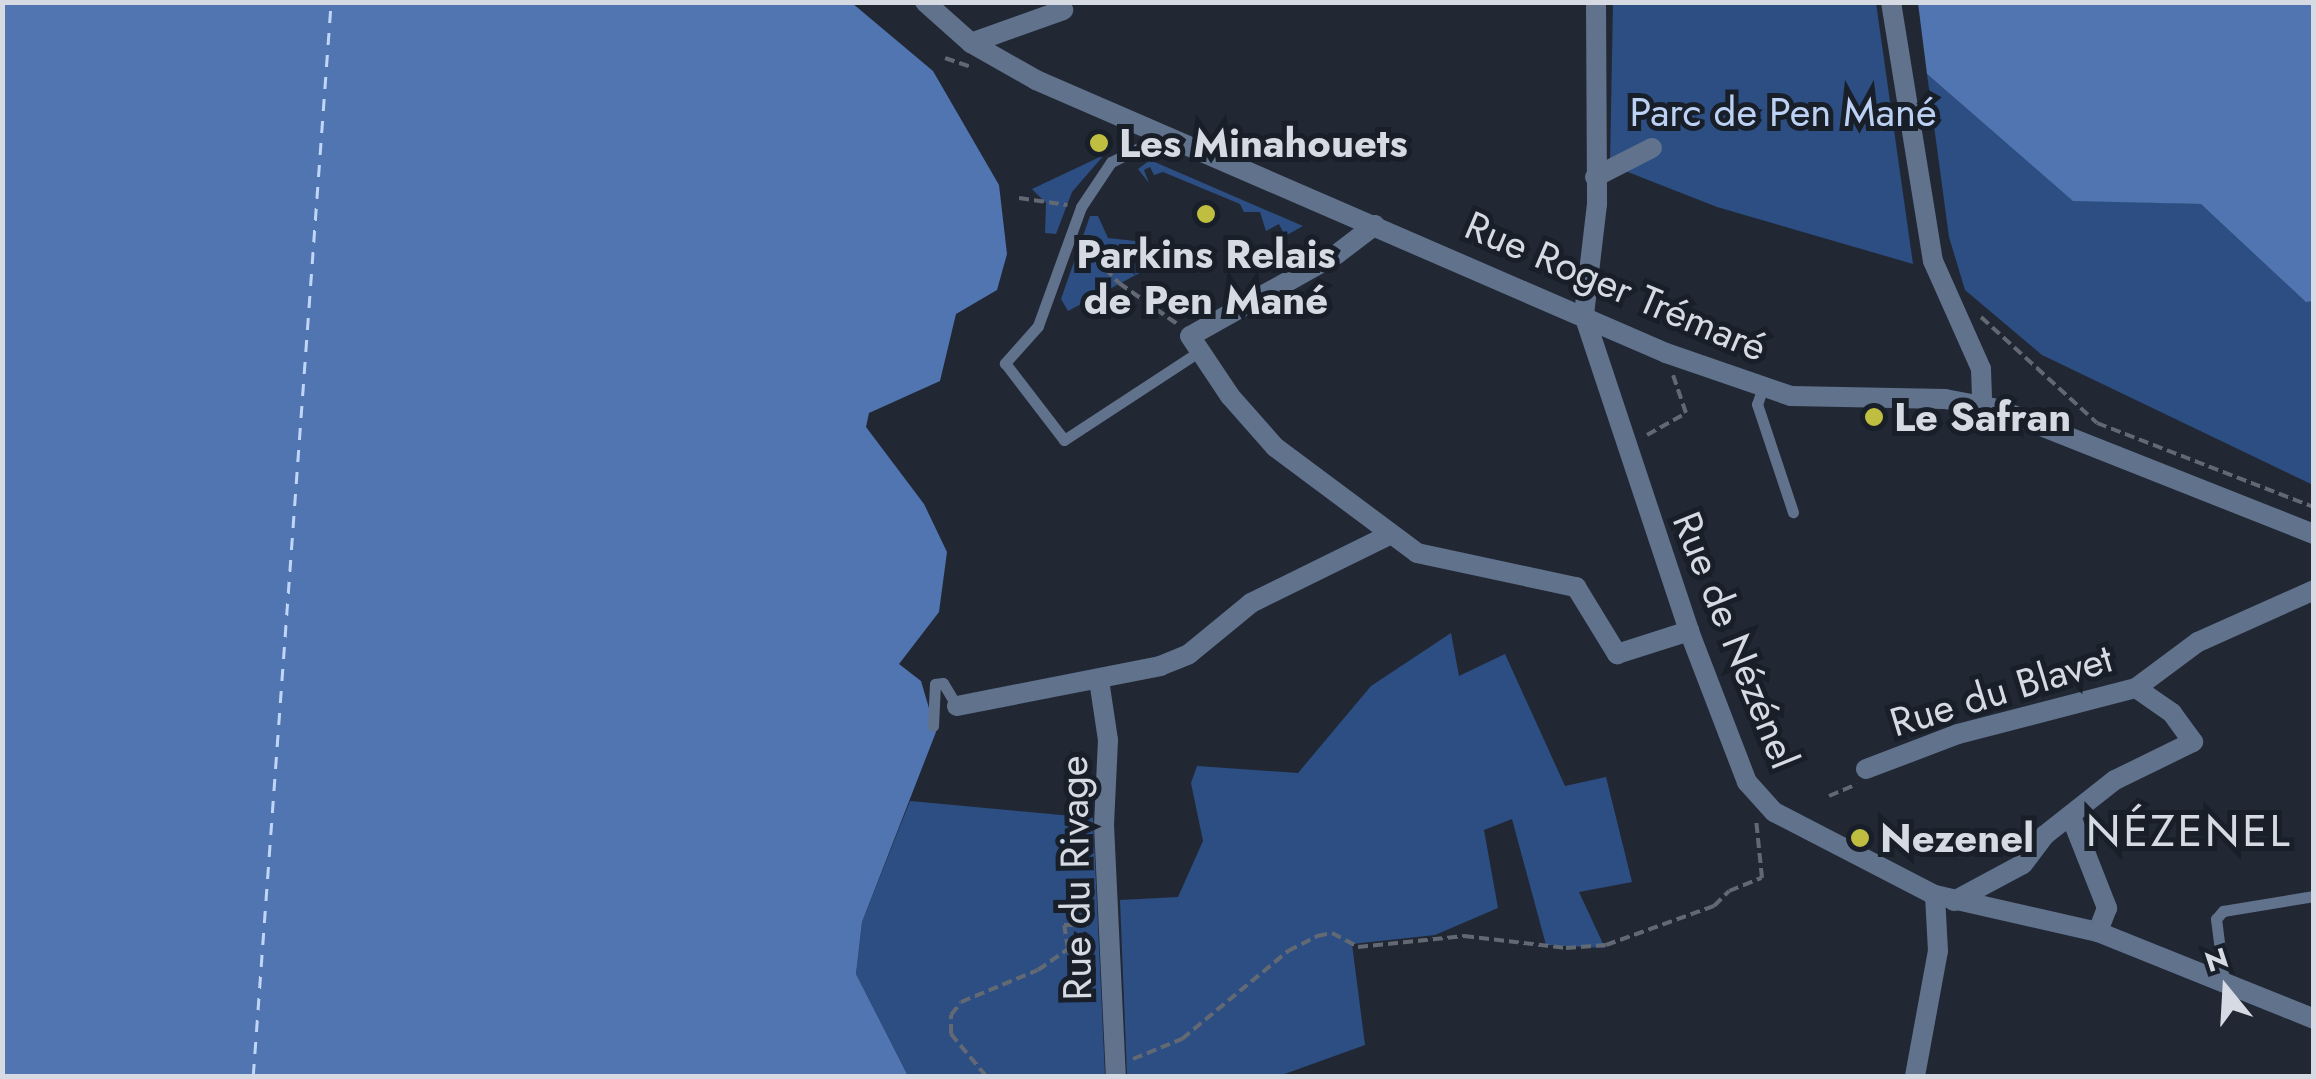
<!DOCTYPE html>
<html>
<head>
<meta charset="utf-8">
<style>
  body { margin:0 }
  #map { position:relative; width:2316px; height:1079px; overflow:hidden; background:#212834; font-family:Jost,sans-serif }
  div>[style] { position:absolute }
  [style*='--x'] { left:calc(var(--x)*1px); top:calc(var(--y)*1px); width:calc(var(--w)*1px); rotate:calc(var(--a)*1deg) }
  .green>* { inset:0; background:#2c4e83 }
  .water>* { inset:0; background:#5075b0 }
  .ferry>* { height:2.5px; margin-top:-1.25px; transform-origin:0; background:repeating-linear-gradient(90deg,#c0d6f8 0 12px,transparent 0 22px) }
  .path>* { height:4px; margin-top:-2px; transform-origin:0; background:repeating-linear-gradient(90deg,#636973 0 10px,transparent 0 15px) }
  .service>* { height:11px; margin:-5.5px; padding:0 5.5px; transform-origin:5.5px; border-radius:5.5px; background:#61728d }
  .minor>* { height:20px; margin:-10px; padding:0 10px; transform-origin:10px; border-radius:10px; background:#61728d }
  .tertiary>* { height:20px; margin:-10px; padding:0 10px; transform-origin:10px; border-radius:10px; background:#61728d }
  .dots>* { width:28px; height:28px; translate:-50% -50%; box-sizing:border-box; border:5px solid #181f29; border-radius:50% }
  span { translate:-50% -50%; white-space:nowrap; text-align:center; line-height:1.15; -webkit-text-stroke:10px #181f29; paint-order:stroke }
  .park-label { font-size:40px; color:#bcd1f3 }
  .poi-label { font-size:40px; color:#d6dae2; font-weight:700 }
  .left { translate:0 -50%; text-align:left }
  .street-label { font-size:40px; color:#d6dae2 }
  .quarter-label { font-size:45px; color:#d6dae2; letter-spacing:2.5px }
  .frame { position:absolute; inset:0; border:5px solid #d6dae2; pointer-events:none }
  .north { position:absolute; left:2176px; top:939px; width:100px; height:100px; -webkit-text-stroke:8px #181f29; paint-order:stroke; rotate:342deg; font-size:28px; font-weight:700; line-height:40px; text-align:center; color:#d6dae2 }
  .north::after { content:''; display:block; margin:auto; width:35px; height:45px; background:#d6dae2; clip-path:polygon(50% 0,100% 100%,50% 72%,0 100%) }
</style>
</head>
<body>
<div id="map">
  <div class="green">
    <i style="clip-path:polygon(1613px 3px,1876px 3px,1913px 264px,1717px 207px,1610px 165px)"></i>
    <i style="clip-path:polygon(1927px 74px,2073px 200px,2201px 204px,2313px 301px,2313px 485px,2042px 355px,1965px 290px,1949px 237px)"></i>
    <i style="clip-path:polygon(1104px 155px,1072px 192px,1056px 234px,1045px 233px,1046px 203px,1032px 189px)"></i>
    <i style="clip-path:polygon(1150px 160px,1194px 179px,1303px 226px,1285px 236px,1279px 224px,1266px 231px,1260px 212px,1244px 212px,1240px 204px,1163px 172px,1154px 175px,1150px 167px,1144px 170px,1149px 183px,1138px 169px)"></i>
    <i style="clip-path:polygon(1090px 216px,1098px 216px,1108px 238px,1135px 241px,1166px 259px,1068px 311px,1061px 299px)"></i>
    <i style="clip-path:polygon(1451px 633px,1459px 676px,1505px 654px,1565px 786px,1606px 777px,1632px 882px,1579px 892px,1605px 948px,1546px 945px,1512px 819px,1484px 830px,1498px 908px,1435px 935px,1352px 944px,1365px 1045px,1279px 1076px,1127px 1076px,1120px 900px,1178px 897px,1203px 841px,1191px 783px,1197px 766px,1298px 773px,1371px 686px)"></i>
    <i style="clip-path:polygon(910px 801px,1093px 818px,1105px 1076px,908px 1076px,856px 974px,862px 922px)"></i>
  </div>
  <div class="water">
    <i style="clip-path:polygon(2px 3px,852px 3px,933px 71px,999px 185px,1007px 254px,997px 290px,956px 314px,940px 381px,869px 413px,866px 427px,924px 504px,947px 552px,939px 612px,899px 664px,921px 681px,936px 732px,862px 922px,856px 974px,908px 1076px,3px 1076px)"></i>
    <i style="clip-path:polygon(1918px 3px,2313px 3px,2313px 301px,2306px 302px,2201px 204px,2073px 201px,1927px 74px)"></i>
  </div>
  <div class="ferry">
    <i style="--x:253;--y:1076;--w:1077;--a:-85.85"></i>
  </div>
  <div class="path">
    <i style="--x:945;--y:58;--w:28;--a:19"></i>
    <i style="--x:1019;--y:198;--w:49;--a:8.3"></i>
    <i style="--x:1084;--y:247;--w:50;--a:45.8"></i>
    <i style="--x:1119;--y:283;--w:70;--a:35.1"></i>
    <i style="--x:1981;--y:317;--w:157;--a:42.4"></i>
    <i style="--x:2097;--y:423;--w:233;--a:21.2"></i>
    <i style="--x:1647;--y:435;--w:45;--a:-29.4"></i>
    <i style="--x:1686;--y:413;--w:40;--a:-108.9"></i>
    <i style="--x:1829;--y:796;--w:30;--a:-23"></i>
    <i style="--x:1133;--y:1059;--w:53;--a:-22.2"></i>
    <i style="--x:1182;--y:1039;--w:138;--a:-39.7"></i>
    <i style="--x:1288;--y:951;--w:33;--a:-27"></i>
    <i style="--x:1317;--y:936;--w:15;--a:-11"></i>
    <i style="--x:1332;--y:933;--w:30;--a:28"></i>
    <i style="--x:1358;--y:947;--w:107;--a:-5.9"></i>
    <i style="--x:1464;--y:936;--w:103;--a:6.7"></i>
    <i style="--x:1566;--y:948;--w:40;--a:-4.3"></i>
    <i style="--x:1606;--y:945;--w:115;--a:-19.9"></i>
    <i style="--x:1714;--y:906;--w:21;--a:-45"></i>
    <i style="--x:1729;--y:891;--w:35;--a:-22"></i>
    <i style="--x:1762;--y:878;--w:59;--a:-95.8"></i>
    <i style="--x:986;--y:1076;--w:55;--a:-129.8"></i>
    <i style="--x:951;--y:1034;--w:19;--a:-90"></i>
    <i style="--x:951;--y:1015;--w:16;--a:-52"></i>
    <i style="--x:961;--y:1002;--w:83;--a:-22.6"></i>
    <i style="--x:1038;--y:970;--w:37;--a:-35"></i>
    <i style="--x:1068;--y:949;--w:24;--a:-99"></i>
    <i style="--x:1064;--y:925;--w:24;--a:0"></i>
  </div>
  <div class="service">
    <i style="--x:1163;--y:136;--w:58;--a:153.4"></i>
    <i style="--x:1111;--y:162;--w:54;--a:123.7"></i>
    <i style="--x:1081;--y:207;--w:127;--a:109.9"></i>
    <i style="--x:1038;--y:326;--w:50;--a:131.7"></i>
    <i style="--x:1005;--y:363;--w:97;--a:52.5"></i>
    <i style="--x:1064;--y:440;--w:163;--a:-33.2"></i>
    <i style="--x:1763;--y:387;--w:18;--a:109"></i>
    <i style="--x:1757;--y:404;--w:114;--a:71.6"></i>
    <i style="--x:933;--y:726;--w:42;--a:-87.3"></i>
    <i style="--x:935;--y:684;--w:8;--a:-7"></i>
    <i style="--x:943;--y:683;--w:27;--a:59"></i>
    <i style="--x:2224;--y:982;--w:64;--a:-97.2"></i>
    <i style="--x:2216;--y:919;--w:11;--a:-49"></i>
    <i style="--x:2223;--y:911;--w:92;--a:-9.4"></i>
  </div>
  <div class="minor">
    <i style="--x:1596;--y:2;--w:202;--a:89.7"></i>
    <i style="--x:1597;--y:204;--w:112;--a:96.7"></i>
    <i style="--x:1584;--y:315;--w:333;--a:71.6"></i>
    <i style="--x:1689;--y:631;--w:162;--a:69"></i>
    <i style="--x:1747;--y:782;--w:40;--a:48"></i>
    <i style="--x:1774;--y:812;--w:181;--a:27.3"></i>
    <i style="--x:1935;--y:895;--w:167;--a:12.8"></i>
    <i style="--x:2098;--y:932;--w:233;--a:21.9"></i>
    <i style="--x:1891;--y:2;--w:262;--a:80.8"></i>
    <i style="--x:1933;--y:261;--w:118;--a:66"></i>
    <i style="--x:1981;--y:369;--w:37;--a:88"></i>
    <i style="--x:971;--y:43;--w:98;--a:-19.7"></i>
    <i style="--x:1595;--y:177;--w:64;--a:-27"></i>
    <i style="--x:1375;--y:225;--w:48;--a:142.7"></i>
    <i style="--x:1337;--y:254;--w:168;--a:150.8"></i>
    <i style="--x:1190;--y:336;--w:72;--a:56.3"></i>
    <i style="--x:1230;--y:396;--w:68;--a:48.6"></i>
    <i style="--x:1275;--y:447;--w:177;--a:36.7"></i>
    <i style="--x:1417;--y:553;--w:163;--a:12.1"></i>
    <i style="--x:1576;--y:587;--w:79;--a:58.5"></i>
    <i style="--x:1617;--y:654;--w:76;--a:-17.7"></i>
    <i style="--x:1099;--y:680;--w:61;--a:81.5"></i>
    <i style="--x:1108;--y:740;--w:85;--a:92.7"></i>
    <i style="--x:1104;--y:825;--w:251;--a:87.3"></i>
    <i style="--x:957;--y:706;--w:207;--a:-11.1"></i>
    <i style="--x:1160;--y:666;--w:31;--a:-22"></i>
    <i style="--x:1189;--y:654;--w:80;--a:-39.4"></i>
    <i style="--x:1251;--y:603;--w:154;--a:-26.2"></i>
    <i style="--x:1866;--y:769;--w:98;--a:-20.8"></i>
    <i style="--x:1958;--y:734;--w:184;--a:-14.5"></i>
    <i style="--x:2136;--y:688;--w:77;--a:-36.6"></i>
    <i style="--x:2198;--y:642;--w:127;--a:-24.1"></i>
    <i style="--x:2072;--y:819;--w:96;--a:68.5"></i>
    <i style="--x:2107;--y:908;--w:26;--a:111"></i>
    <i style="--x:1954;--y:901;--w:78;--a:-28.2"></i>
    <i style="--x:2023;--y:864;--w:36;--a:-53"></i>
    <i style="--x:2045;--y:835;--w:89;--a:-38.2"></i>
    <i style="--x:2115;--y:780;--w:87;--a:-26"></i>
    <i style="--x:2193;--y:742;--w:36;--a:-126"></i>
    <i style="--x:2172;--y:713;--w:44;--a:-145.2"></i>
    <i style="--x:1915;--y:1076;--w:127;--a:-79.6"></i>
    <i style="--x:1938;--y:951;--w:56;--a:-93.1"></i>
  </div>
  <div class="tertiary">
    <i style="--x:925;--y:2;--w:62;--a:41.7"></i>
    <i style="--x:971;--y:43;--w:75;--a:29.6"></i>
    <i style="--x:1036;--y:80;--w:687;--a:23.43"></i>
    <i style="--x:1666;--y:353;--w:132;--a:19"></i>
    <i style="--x:1791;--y:396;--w:154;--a:1.1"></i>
    <i style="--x:1945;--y:399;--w:54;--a:10.7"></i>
    <i style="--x:1998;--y:409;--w:340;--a:21.6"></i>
  </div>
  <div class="dots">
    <i style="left:1099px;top:143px;background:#bfbe41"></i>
    <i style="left:1206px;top:214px;background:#bfbe41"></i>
    <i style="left:1874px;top:417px;background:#bfbe41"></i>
    <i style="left:1860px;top:838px;background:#bfbe41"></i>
  </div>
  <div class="park-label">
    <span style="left:1783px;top:112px">Parc de Pen Mané</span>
  </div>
  <div class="poi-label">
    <span class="left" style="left:1119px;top:143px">Les Minahouets</span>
    <span style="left:1206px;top:277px">Parkins Relais<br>de Pen Mané</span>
    <span class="left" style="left:1894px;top:417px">Le Safran</span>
    <span class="left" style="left:1880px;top:838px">Nezenel</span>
  </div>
  <div class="street-label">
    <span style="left:1616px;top:286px;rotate:23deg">Rue Roger Trémaré</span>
    <span style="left:1736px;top:640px;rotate:68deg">Rue de Nézénel</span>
    <span style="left:2001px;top:690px;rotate:-17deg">Rue du Blavet</span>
    <span style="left:1075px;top:878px;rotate:-91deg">Rue du Rivage</span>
  </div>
  <div class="quarter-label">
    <span style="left:2189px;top:831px">NÉZENEL</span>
  </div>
  <div class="frame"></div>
  <div class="north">N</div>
</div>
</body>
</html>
